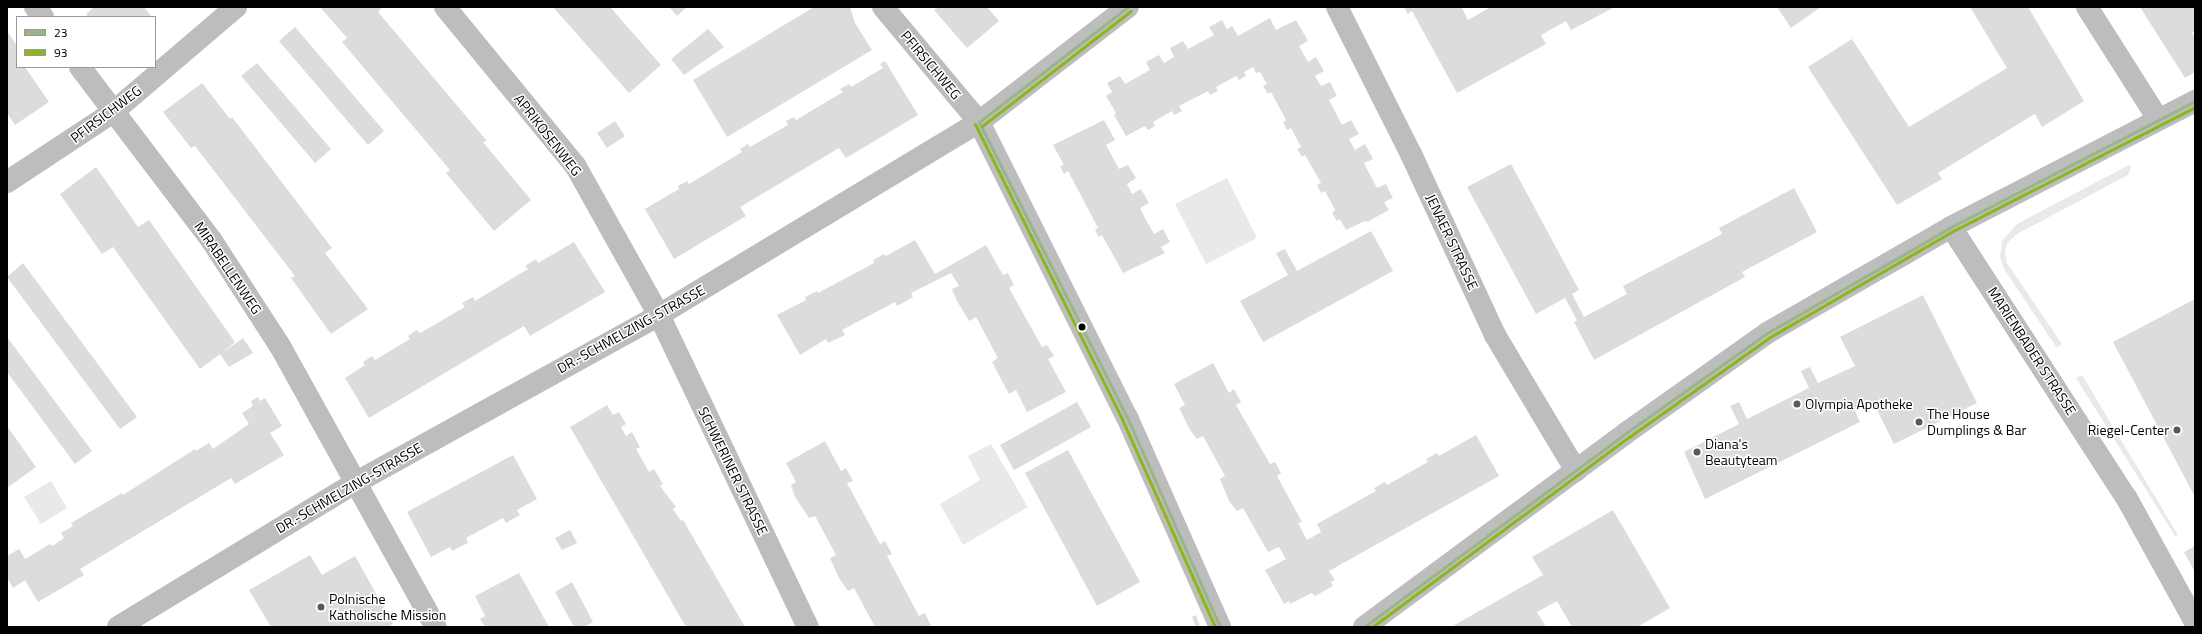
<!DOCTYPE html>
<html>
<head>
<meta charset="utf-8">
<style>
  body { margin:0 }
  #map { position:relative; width:2202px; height:634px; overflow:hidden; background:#fff; font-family:"Titillium Web",sans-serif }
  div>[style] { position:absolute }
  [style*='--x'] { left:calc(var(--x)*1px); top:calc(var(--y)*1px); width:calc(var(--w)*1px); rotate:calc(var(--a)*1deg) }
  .green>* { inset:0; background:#e9e9e9 }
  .building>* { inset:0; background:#dcdcdc }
  .minor>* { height:22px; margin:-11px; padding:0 11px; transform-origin:11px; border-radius:11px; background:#bdbdbd }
  .bus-1>* { height:3px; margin:-1.5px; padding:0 1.5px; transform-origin:1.5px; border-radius:1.5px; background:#9ab688 }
  .bus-2>* { height:3px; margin:-1.5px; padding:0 1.5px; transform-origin:1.5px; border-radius:1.5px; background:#8db719 }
  .dots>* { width:11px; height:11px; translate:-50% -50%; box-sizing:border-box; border:2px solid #fff; border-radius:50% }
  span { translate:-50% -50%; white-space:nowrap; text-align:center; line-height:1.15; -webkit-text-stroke:3px #fff; paint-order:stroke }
  .street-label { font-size:14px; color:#000 }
  .poi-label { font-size:14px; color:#000 }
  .left { translate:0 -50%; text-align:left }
  .right { translate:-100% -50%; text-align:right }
  .frame { position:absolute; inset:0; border:8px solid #000; pointer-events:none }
  .legend { position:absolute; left:16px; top:16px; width:140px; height:52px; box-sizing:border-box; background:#fff; border:1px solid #999; margin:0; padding:5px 7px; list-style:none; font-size:12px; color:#000 }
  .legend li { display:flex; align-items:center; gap:8px; height:20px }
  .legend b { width:20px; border:1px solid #999 }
</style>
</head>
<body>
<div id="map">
  <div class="green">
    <i style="clip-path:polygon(2129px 165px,2131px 167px,2128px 175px,2017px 234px,2008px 242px,2005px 251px,2007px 263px,2062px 344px,2057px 348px,2004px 269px,2000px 257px,2002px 241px,2017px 224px)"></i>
    <i style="clip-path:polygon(1227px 178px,1257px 238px,1206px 264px,1175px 204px)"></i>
    <i style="clip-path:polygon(2082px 375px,2178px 535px,2175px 536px,2076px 378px)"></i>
    <i style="clip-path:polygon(991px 444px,1028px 507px,963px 545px,940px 504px,980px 480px,968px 456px)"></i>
    <i style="clip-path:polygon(51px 481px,67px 508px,41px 524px,24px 497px)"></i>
  </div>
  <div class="building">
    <i style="clip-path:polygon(94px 7px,144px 7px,152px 17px,88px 17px,86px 14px)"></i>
    <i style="clip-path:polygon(320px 7px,382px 7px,378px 12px,487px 141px,483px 142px,531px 200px,494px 231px,446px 173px,450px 170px,342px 42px,347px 38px)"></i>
    <i style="clip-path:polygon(553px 7px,610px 7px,661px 65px,629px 93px)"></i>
    <i style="clip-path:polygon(669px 7px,687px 7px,677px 16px)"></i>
    <i style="clip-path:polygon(814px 7px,850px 7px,855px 23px,872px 50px,727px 137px,693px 80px)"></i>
    <i style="clip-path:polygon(938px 7px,987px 7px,999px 21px,967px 48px,934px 10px)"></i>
    <i style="clip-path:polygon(1404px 7px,1464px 7px,1462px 8px,1468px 20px,1491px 7px,1615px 7px,1571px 30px,1566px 21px,1541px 35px,1546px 44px,1457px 93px,1412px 11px,1408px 14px)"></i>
    <i style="clip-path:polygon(1777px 7px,1821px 7px,1791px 28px)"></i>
    <i style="clip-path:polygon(1970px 7px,2028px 7px,2084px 101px,2042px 127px,2035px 114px,1938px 173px,1942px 179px,1897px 205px,1808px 67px,1852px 39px,1909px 127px,2007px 68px)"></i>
    <i style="clip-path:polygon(2140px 7px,2195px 7px,2195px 31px,2192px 33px,2195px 38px,2195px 72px,2185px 78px)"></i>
    <i style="clip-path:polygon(1270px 18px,1276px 30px,1296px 20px,1308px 41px,1299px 46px,1308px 62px,1316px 57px,1324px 71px,1315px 76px,1321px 86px,1330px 82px,1337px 96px,1329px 100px,1342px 125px,1351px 120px,1359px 134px,1349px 139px,1355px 150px,1365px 144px,1373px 159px,1364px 163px,1377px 188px,1386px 184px,1393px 198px,1384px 202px,1389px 210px,1367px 222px,1365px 221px,1346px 230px,1340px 219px,1337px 221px,1332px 213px,1335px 210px,1325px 191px,1321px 193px,1317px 185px,1321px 183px,1305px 155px,1302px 157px,1297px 149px,1301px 147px,1291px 128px,1287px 130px,1283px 122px,1286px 120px,1271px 92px,1268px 94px,1263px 86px,1267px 84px,1260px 72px,1256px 73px,1253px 67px,1244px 72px,1246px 76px,1239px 80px,1236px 76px,1216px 87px,1218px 91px,1210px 95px,1208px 91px,1179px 106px,1182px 111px,1174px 115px,1172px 111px,1153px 122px,1155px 126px,1148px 130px,1145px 126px,1126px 136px,1114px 115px,1116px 113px,1106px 96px,1112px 92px,1107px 83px,1120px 76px,1125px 84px,1150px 70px,1146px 62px,1159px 55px,1164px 63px,1174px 57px,1170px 48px,1183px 41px,1188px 49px,1214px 35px,1209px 27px,1222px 20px,1227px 29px,1232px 26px,1238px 36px)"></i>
    <i style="clip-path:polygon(295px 27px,384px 131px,368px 145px,279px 41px)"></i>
    <i style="clip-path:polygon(708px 29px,724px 47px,684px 75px,671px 59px)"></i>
    <i style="clip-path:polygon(7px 31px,17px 46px,17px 67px,25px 67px,49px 102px,15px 125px,7px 113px)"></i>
    <i style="clip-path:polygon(885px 61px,918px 115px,846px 158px,839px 148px,740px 207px,746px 216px,674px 259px,645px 209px,679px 189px,678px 186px,687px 181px,689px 184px,742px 152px,740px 149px,748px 144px,750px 147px,788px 125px,786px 121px,794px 117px,796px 120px,843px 92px,840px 89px,849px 84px,851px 87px,883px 68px,880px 64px)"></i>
    <i style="clip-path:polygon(257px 63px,331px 149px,315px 163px,241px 76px)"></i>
    <i style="clip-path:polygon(202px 83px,230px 119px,232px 117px,332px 248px,325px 253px,368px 309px,331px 334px,291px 278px,295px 276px,195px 146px,191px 148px,163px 112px)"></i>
    <i style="clip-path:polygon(1104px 120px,1115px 140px,1106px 145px,1119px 169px,1128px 165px,1136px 178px,1127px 184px,1132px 194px,1141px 189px,1149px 203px,1140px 208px,1146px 220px,1154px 234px,1163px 229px,1170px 242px,1161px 247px,1165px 253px,1123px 273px,1102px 235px,1099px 237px,1095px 230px,1098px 228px,1068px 171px,1064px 174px,1060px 166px,1064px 165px,1053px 145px)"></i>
    <i style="clip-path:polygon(615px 121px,625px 136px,607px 148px,597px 133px)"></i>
    <i style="clip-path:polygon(1511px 164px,1579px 290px,1572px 294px,1584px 317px,1627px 294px,1623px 286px,1722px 234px,1719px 228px,1794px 188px,1817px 232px,1742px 272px,1745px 277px,1594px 360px,1574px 322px,1577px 320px,1565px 298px,1536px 314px,1467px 187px)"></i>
    <i style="clip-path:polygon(96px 167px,138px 227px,149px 220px,235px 342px,222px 353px,243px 338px,253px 353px,229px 367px,220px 354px,200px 369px,113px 247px,102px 254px,60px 194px)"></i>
    <i style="clip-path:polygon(1371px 231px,1393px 271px,1263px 342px,1240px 301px,1288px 275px,1276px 253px,1285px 249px,1297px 271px)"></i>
    <i style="clip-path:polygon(915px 240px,935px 274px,986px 245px,1003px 275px,1008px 273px,1014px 285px,1009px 288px,1042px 347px,1047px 345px,1054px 356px,1048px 359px,1066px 392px,1027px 412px,1016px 390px,1009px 394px,992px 362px,998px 358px,976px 317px,969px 321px,957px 301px,952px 289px,959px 286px,951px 273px,911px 293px,913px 297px,897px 306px,895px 302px,842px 330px,845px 335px,828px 343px,826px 339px,800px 355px,777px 315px,806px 300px,805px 297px,817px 291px,818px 293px,874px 263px,873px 260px,884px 254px,886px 256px)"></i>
    <i style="clip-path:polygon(574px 242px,605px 292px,530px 336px,524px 326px,369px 418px,345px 378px,365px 365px,363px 362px,372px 356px,375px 360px,410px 339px,408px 336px,415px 331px,417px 330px,420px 333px,465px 307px,462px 303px,473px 297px,475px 301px,528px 269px,525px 266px,536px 259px,538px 263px)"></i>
    <i style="clip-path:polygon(23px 263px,137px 417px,120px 429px,7px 277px)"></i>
    <i style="clip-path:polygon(1923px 295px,1977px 403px,1894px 444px,1873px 402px,1855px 411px,1860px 422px,1705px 499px,1684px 452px,1739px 424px,1730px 406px,1739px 402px,1747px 419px,1809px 388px,1801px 371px,1810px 367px,1818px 383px,1855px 366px,1840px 337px)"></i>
    <i style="clip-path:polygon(2195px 299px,2195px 497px,2113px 342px)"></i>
    <i style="clip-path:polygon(7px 337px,92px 451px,75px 464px,7px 372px)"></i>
    <i style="clip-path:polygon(1213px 363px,1229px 393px,1234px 389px,1241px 402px,1236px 405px,1270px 464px,1275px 462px,1281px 473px,1277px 476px,1302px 522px,1298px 523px,1307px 540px,1321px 532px,1317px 524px,1376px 491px,1374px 488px,1385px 482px,1387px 485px,1428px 462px,1426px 459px,1432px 456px,1437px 453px,1439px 456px,1476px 435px,1499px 476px,1329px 571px,1335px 580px,1331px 582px,1333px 586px,1315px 596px,1312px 593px,1290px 604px,1289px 601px,1284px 604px,1265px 570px,1286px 559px,1279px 547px,1268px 552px,1243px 508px,1237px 511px,1229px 501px,1220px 479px,1225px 476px,1203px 436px,1197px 439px,1190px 430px,1179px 408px,1185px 405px,1174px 384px)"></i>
    <i style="clip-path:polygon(258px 397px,260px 401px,265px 398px,282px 426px,270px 433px,284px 455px,235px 484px,231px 478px,80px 569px,84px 575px,38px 602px,25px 580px,13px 588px,7px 577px,7px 556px,19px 549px,25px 559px,50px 544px,52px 546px,64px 538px,61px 533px,73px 526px,71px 523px,93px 510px,122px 493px,123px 495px,195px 449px,196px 451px,209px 443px,213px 449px,249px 424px,242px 413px,253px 406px,251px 401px)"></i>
    <i style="clip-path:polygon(1077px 402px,1091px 427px,1014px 470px,1000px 445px)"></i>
    <i style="clip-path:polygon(607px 405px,613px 415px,619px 412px,626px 424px,621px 427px,626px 436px,632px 432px,640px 447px,636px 449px,649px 472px,654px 469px,663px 484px,660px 486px,676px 507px,673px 509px,681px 521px,683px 520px,745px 627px,686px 627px,570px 427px)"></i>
    <i style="clip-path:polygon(7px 426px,36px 467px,7px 488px)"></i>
    <i style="clip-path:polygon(825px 441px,841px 471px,846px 468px,853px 481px,847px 483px,880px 544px,885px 541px,892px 554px,887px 556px,919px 616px,925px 613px,931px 626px,875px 627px,854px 588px,848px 591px,839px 578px,830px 558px,836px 555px,815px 516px,809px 518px,795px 497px,791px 485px,796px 482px,786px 463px)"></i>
    <i style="clip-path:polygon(1068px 450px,1140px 582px,1097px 606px,1025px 473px)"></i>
    <i style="clip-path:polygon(513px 455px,537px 499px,517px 510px,520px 515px,506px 523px,503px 518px,466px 538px,468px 543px,452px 551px,450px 547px,431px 557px,407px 512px)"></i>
    <i style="clip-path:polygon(1613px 510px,1670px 608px,1637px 627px,1572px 627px,1557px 601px,1537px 612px,1546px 627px,1451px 627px,1543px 575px,1532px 557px)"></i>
    <i style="clip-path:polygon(570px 530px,577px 543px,562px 550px,555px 538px)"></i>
    <i style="clip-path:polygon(2195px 546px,2195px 572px,2184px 552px)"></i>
    <i style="clip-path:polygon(310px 555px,322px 575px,355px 556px,393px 624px,387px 627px,271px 627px,249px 590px)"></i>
    <i style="clip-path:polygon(519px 573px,549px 627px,485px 627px,480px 619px,485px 616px,475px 596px)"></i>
    <i style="clip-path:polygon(572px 582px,593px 622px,584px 627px,574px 627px,555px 592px)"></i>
    <i style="clip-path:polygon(1196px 615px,1200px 627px,1196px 627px,1192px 617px)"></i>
  </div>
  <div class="minor">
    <i style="--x:35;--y:7;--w:13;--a:51"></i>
    <i style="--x:445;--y:7;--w:205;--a:50.6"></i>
    <i style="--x:575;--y:165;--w:172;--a:60.8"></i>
    <i style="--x:659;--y:315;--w:346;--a:64.5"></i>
    <i style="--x:883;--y:7;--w:150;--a:50.1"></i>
    <i style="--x:979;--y:122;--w:330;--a:63.4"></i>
    <i style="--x:1127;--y:417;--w:230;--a:66.1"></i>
    <i style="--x:1337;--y:7;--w:165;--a:63.3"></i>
    <i style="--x:1411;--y:154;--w:200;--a:65.1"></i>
    <i style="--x:1495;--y:335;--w:158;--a:59.2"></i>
    <i style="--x:2087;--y:7;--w:133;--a:57.6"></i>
    <i style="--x:80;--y:67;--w:218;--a:52.8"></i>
    <i style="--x:212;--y:241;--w:125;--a:57.1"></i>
    <i style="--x:280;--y:346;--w:321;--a:61"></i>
    <i style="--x:7;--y:182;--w:127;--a:-33.4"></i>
    <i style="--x:113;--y:112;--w:162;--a:-40.5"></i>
    <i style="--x:1951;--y:227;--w:322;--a:57.1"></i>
    <i style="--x:2126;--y:497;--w:143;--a:61.1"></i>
    <i style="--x:118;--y:627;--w:277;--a:-31.3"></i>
    <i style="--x:355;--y:483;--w:347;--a:-28.9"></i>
    <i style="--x:659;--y:315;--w:374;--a:-31.1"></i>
    <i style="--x:979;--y:122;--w:188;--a:-37.7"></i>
    <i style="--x:1364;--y:627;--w:326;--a:-36.5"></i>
    <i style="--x:1626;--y:433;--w:173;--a:-35.3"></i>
    <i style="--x:1767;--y:333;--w:212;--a:-29.9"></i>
    <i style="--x:1951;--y:227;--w:275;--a:-27.3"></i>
  </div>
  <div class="bus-1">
    <i style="--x:979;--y:122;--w:330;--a:63.4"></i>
    <i style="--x:1127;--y:417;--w:230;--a:66.1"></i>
    <i style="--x:979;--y:122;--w:188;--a:-37.7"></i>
    <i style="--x:1364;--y:627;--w:326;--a:-36.5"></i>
    <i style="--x:1626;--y:433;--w:173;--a:-35.3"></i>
    <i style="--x:1767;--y:333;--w:212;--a:-29.9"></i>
    <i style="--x:1951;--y:227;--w:275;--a:-27.3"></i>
  </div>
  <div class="bus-2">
    <i style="--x:975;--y:124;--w:330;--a:63.5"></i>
    <i style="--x:1122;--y:419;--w:228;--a:65.9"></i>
    <i style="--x:982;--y:126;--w:188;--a:-37.7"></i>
    <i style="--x:1372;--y:627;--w:320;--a:-36.5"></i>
    <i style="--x:1629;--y:437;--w:173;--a:-35.3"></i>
    <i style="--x:1770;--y:337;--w:211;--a:-30.1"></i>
    <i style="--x:1953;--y:231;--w:272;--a:-27.1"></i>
  </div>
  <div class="dots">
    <i style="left:1082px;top:327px;background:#000"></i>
    <i style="left:1797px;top:404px;background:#595959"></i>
    <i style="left:1919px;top:422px;background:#595959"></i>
    <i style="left:2177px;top:430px;background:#595959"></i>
    <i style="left:1697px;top:452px;background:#595959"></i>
    <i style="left:321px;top:607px;background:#595959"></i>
  </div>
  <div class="street-label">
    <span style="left:931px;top:65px;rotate:50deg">PFIRSICHWEG</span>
    <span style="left:106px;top:114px;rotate:-37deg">PFIRSICHWEG</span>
    <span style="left:548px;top:135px;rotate:52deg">APRIKOSENWEG</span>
    <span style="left:1452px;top:242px;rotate:65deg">JENAER STRASSE</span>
    <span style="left:228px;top:268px;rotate:56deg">MIRABELLENWEG</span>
    <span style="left:631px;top:329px;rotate:-29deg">DR.-SCHMELZING-STRASSE</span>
    <span style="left:2032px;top:351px;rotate:57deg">MARIENBADER STRASSE</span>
    <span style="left:733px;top:471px;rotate:64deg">SCHWERINER STRASSE</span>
    <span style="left:349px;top:488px;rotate:-30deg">DR.-SCHMELZING-STRASSE</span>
  </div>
  <div class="poi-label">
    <span class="left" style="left:1805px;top:404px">Olympia Apotheke</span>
    <span class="left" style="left:1927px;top:422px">The House<br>Dumplings &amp; Bar</span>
    <span class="right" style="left:2169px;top:430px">Riegel-Center</span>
    <span class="left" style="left:1705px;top:452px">Diana's<br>Beautyteam</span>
    <span class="left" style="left:329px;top:607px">Polnische<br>Katholische Mission</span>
  </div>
  <div class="frame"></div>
  <ul class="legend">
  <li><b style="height:5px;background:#9ab688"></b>23</li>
  <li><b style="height:5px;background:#8db719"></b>93</li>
  </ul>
</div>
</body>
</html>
